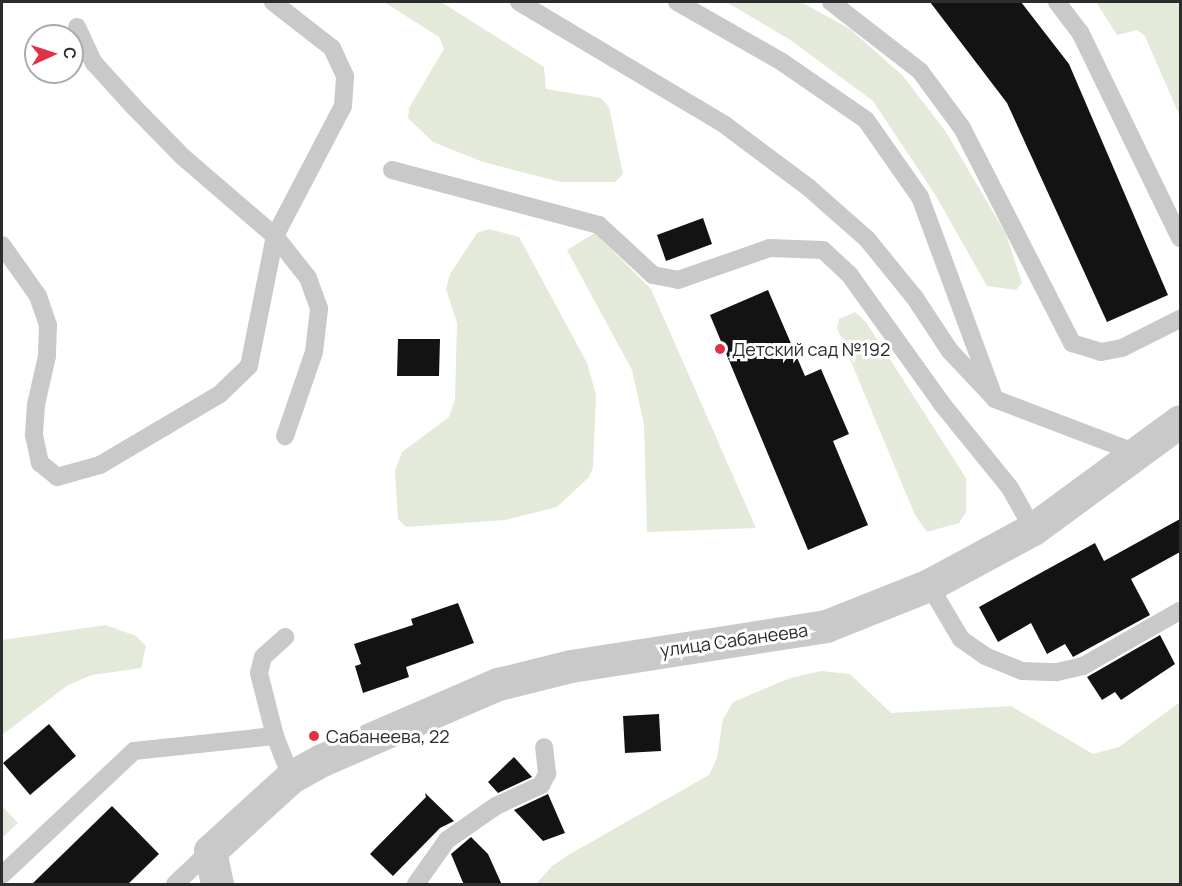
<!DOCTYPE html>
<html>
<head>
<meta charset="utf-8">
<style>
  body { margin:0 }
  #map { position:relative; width:1182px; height:886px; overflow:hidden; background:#fff; font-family:Manrope,sans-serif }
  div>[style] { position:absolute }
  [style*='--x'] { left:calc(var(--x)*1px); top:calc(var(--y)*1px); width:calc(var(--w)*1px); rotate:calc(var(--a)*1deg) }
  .green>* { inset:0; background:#e3ead9 }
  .building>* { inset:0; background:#131313 }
  .service>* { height:18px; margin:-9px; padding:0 9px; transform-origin:9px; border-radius:9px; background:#c9c9c9 }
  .minor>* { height:33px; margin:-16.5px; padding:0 16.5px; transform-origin:16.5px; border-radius:16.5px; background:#c9c9c9 }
  .tertiary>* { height:33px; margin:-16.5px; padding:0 16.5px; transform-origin:16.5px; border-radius:16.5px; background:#c9c9c9 }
  .dots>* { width:16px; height:16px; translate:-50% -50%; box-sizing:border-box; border:3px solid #fff; border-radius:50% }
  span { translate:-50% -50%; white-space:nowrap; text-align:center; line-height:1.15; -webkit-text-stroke:6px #fff; paint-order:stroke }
  .poi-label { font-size:18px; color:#2c2c2c }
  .left { translate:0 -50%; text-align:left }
  .street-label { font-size:18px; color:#2c2c2c }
  .frame { position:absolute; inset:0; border:3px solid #2c2c2c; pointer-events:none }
  .north { position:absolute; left:24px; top:24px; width:60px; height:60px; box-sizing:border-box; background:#fff; border:2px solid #ababab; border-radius:50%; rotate:87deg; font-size:16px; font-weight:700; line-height:24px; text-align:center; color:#2c2c2c }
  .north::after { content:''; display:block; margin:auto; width:21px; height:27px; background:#e03146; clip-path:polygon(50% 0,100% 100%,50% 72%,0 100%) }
</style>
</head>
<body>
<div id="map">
  <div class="green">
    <i style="clip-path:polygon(384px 2px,441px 2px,544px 67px,546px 89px,601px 98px,609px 107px,623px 174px,615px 182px,561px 182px,483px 162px,433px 142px,408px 118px,409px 108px,444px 49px,439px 37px)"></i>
    <i style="clip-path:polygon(726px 2px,801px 2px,850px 29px,903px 76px,946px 132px,1006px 234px,1022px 283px,1016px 290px,987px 286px,936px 196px,873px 101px,789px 39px)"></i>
    <i style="clip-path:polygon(1096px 2px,1180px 2px,1180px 117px,1145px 36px,1137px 30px,1117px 35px)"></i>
    <i style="clip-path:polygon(489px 229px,519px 237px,587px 363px,596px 395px,593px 468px,589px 477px,557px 507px,505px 520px,406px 527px,398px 519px,395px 471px,402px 452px,449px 417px,455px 399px,457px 323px,446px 289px,450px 274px,477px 233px)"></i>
    <i style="clip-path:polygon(595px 233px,651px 289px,756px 528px,647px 532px,644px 424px,632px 370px,567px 250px)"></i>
    <i style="clip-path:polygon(855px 312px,866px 322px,966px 478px,966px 512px,959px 523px,927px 532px,915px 515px,837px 328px,839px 319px)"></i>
    <i style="clip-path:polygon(106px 625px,136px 636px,146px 646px,141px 668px,92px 675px,68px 685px,2px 735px,2px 640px)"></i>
    <i style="clip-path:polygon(821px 671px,850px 674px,891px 713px,1011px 706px,1093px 754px,1119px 747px,1180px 702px,1180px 884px,536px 884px,552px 866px,570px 854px,709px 775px,717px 758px,723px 719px,733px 702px,790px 678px)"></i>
    <i style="clip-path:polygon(2px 806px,18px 823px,2px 838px)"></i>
  </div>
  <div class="building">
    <i style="clip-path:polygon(930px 2px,1021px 2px,1069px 64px,1168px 295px,1107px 322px,1007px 103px)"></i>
    <i style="clip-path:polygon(703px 218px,712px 244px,666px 261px,657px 235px)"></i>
    <i style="clip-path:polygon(768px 290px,805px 376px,821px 369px,849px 434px,833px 441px,868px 525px,808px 550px,710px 315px)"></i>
    <i style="clip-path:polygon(398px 339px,440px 339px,439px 376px,397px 376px)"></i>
    <i style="clip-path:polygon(1180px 519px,1180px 552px,1131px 579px,1150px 615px,1073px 657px,1065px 644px,1047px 654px,1031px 623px,998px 642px,979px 607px,1095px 543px,1104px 561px)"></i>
    <i style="clip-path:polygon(458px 603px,474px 643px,406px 667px,409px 677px,363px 693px,355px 666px,361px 664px,354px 644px,413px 625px,411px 619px)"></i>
    <i style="clip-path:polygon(1160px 635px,1175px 664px,1121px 700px,1115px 692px,1102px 700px,1087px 677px)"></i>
    <i style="clip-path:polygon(659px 714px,661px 751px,625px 753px,623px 716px)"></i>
    <i style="clip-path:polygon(49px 724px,76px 756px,30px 795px,3px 763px)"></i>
    <i style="clip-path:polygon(514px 757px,532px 777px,498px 793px,488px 782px)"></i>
    <i style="clip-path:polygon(425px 793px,454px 821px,440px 828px,393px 876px,370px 854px,426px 797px)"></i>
    <i style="clip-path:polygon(548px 794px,565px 833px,543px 841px,514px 810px)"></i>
    <i style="clip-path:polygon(112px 806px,159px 854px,127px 885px,31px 885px)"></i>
    <i style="clip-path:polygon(471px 837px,488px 854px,502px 885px,464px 885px,451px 854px)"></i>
  </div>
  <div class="service">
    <i style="--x:519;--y:2;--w:240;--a:30.8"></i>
    <i style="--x:725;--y:125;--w:104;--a:36.8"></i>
    <i style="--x:808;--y:187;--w:79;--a:41.4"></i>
    <i style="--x:867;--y:239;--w:76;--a:50.9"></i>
    <i style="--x:915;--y:298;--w:64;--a:56.6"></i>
    <i style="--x:950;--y:351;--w:66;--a:46.8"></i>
    <i style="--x:995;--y:399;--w:154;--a:20.9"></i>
    <i style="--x:677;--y:2;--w:121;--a:29.7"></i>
    <i style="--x:782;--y:62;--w:102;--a:34.6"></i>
    <i style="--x:866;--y:120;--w:94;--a:55"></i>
    <i style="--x:920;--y:197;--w:208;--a:69.7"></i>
    <i style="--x:831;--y:2;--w:113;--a:37.8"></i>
    <i style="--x:920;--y:71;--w:71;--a:53.6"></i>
    <i style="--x:962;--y:128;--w:242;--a:62.9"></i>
    <i style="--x:1072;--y:343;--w:30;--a:17"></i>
    <i style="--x:1101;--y:352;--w:21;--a:-11"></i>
    <i style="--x:1122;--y:348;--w:65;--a:-26.6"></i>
    <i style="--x:1057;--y:2;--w:38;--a:53"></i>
    <i style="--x:1080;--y:32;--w:229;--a:64.1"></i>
    <i style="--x:77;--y:27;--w:40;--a:65"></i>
    <i style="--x:94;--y:63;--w:59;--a:47.7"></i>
    <i style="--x:134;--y:107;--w:70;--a:45.6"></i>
    <i style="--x:183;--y:157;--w:121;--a:40.7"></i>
    <i style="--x:275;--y:236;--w:53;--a:51.8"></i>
    <i style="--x:308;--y:278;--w:33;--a:70"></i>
    <i style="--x:319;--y:309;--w:43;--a:96.6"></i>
    <i style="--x:314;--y:352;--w:89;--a:109"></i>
    <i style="--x:392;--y:170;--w:214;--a:14.9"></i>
    <i style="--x:599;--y:225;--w:74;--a:42.8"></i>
    <i style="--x:653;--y:275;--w:25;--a:11"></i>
    <i style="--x:678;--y:280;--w:97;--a:-19.2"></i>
    <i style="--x:770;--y:248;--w:53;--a:2.2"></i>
    <i style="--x:823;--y:250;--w:35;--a:43"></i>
    <i style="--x:849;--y:274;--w:160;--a:54.4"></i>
    <i style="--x:942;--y:404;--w:108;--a:51"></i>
    <i style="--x:1010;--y:488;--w:47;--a:60.7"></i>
    <i style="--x:2;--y:245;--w:62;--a:54.8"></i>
    <i style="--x:38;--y:296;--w:31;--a:71"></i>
    <i style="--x:48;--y:325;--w:31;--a:92"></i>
    <i style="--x:47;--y:356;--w:50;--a:102.7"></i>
    <i style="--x:36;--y:405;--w:30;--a:94"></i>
    <i style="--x:34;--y:435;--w:29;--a:78"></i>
    <i style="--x:40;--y:463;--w:22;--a:39"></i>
    <i style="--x:57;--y:477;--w:45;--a:-15.6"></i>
    <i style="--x:100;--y:465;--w:139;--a:-30.6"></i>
    <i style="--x:220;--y:394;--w:40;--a:-44"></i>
    <i style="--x:249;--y:366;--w:133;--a:-78.7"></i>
    <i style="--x:275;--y:236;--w:147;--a:-62.4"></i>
    <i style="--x:343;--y:106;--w:30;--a:-86"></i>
    <i style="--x:345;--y:76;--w:31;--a:-115"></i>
    <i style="--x:332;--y:48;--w:75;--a:-142.1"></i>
    <i style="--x:929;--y:585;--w:63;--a:59.3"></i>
    <i style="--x:961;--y:639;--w:29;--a:35"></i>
    <i style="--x:985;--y:656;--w:40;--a:22"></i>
    <i style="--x:1022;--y:671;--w:35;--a:2"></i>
    <i style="--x:1057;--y:672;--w:27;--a:-13"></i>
    <i style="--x:1083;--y:666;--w:112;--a:-29.6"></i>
    <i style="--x:275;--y:736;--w:65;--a:-104.3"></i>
    <i style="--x:259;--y:673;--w:16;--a:-76"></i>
    <i style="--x:263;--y:657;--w:30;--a:-42"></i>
    <i style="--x:2;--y:875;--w:181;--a:-43.2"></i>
    <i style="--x:134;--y:751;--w:142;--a:-6.1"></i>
    <i style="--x:275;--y:736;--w:44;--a:68.7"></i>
    <i style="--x:175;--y:884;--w:48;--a:-43.3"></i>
    <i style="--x:416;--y:884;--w:54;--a:-54.8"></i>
    <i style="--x:447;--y:840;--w:60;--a:-34.8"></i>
    <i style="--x:496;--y:806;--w:50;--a:-25"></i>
    <i style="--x:541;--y:785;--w:13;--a:-61"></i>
    <i style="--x:547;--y:774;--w:27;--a:-96"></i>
  </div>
  <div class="minor">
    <i style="--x:217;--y:884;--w:34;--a:-102"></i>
    <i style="--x:210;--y:851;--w:110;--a:-42.4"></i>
    <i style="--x:291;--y:777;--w:35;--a:-29"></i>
  </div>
  <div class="tertiary">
    <i style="--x:322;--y:760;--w:192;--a:-23.4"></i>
    <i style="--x:498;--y:684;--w:75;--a:-13.9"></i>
    <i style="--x:571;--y:666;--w:258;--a:-8.9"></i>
    <i style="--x:826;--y:626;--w:111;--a:-21.7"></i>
    <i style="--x:929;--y:585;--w:118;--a:-28.3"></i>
    <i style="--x:1033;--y:529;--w:182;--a:-36.3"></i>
  </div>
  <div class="dots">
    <i style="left:720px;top:349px;background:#e03146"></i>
    <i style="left:314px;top:736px;background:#e03146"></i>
  </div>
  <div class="poi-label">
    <span class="left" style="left:732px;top:349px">Детский сад №192</span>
    <span class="left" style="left:326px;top:736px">Сабанеева, 22</span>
  </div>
  <div class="street-label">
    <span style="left:734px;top:640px;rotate:-8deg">улица Сабанеева</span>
  </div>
  <div class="frame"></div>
  <div class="north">С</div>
</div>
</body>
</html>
